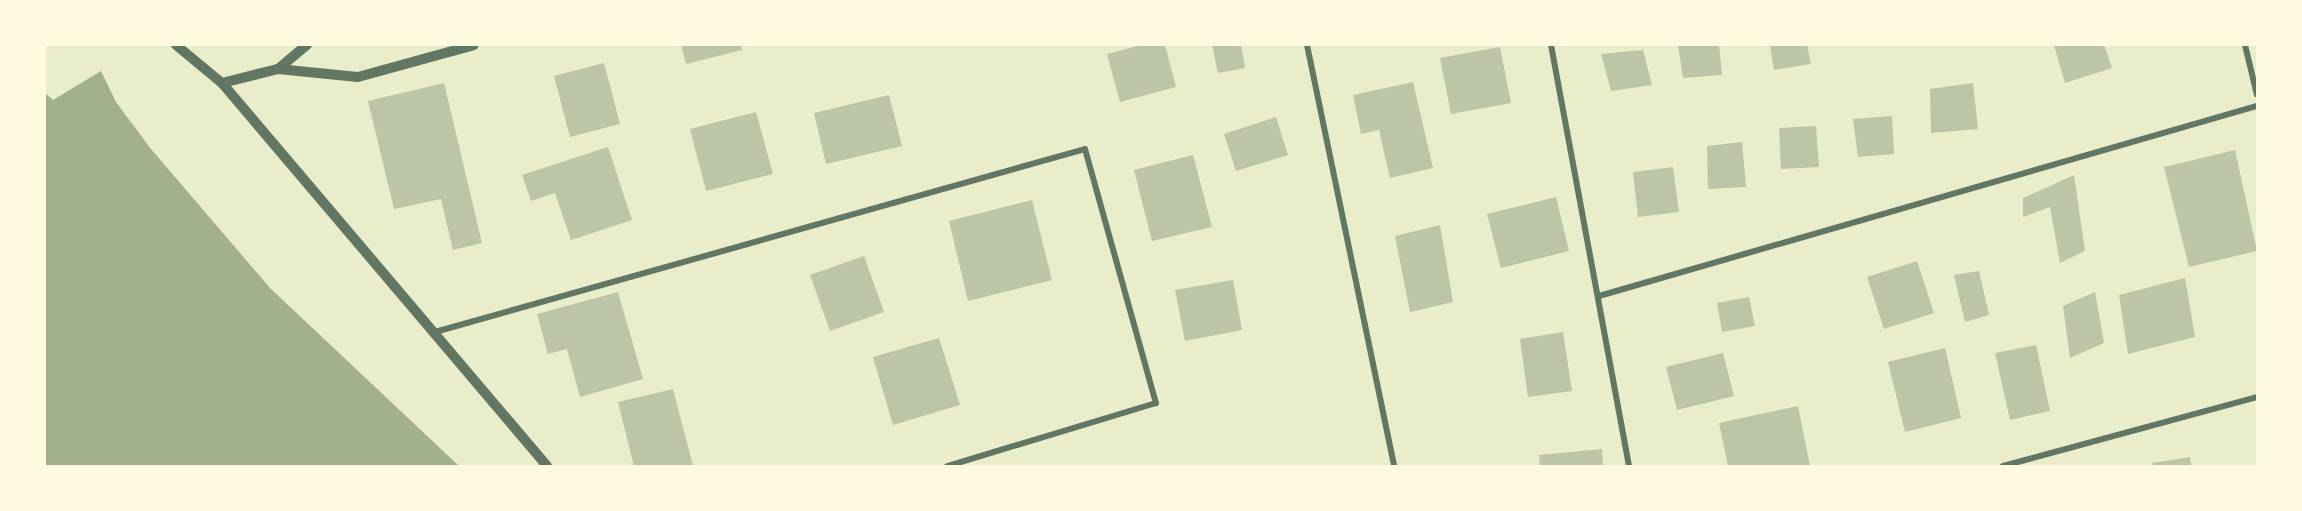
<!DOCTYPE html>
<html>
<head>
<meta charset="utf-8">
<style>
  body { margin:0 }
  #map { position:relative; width:2302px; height:511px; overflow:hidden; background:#e9edc9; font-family:"Asap Condensed",sans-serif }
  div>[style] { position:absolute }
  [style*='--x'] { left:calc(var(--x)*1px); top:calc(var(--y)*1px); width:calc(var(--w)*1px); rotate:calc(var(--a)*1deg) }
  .water>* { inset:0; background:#a3b18a }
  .building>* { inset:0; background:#bcc5a7 }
  .minor>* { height:6px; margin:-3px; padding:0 3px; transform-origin:3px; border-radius:3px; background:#617663 }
  .tertiary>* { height:10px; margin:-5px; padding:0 5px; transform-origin:5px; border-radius:5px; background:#617663 }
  span { translate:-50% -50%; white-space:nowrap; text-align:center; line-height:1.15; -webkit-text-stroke:4.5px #fefae0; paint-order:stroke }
  .frame { position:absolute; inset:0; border:46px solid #fefae0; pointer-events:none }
</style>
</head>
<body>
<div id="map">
  <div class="water">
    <i style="clip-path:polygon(101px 71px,116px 102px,151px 149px,270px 288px,459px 466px,45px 466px,45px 93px,53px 100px)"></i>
  </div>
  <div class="building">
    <i style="clip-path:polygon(681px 45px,741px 45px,742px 50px,686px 64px)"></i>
    <i style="clip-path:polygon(1141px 45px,1165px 45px,1176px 87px,1120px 102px,1107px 54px)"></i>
    <i style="clip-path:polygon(1212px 45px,1241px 45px,1245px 68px,1218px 73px)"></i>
    <i style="clip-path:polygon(1678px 45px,1719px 45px,1722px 75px,1683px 78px)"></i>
    <i style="clip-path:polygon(1770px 45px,1807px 45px,1811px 64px,1774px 70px)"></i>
    <i style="clip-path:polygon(2054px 45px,2104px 45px,2112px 68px,2065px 83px)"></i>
    <i style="clip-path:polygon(1500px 47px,1511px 103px,1451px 114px,1440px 58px)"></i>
    <i style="clip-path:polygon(1643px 50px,1652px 85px,1611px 91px,1601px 54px)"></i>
    <i style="clip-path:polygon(604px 63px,620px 124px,570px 137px,554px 76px)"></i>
    <i style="clip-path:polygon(1413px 82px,1433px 168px,1390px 178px,1379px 130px,1361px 134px,1353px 95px)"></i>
    <i style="clip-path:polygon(444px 83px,482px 243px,453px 250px,441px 199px,394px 209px,368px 101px)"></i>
    <i style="clip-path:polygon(1973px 83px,1978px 129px,1931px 133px,1930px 89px)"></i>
    <i style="clip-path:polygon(889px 95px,902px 146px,826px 164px,814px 113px)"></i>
    <i style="clip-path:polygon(756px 112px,773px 174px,706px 191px,690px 129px)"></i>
    <i style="clip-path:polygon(1892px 116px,1894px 154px,1858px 157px,1853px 119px)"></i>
    <i style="clip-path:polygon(1276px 117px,1288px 155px,1236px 171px,1224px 134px)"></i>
    <i style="clip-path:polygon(1816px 126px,1819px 167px,1781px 169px,1779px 128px)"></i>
    <i style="clip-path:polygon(1742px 142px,1746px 187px,1708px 189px,1707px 146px)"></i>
    <i style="clip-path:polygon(608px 147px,632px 220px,571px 240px,555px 193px,531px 201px,522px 175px)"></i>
    <i style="clip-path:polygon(2235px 150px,2257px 251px,2189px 267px,2164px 167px)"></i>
    <i style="clip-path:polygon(1193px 155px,1212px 227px,1152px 241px,1134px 170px)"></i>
    <i style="clip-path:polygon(1673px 167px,1679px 212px,1638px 217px,1633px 172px)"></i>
    <i style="clip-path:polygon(2074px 175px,2085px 251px,2060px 263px,2050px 207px,2023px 217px,2023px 198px)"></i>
    <i style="clip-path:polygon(1556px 197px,1569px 251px,1501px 268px,1487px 214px)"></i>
    <i style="clip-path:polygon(1032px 200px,1052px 280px,968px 301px,949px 221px)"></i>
    <i style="clip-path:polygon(1440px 225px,1453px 302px,1410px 312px,1395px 236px)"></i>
    <i style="clip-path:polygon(864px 256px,884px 312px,830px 331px,810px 275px)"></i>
    <i style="clip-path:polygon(1917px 261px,1934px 313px,1884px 329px,1867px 277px)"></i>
    <i style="clip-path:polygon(1979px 271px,1989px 315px,1965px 322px,1954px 275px)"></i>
    <i style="clip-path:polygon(2185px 278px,2195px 337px,2128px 354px,2119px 295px)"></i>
    <i style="clip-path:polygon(1233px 280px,1242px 330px,1185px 341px,1175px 290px)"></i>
    <i style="clip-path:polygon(618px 292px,643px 379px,580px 397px,567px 349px,548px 354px,537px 314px)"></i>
    <i style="clip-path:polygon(2095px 292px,2104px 343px,2070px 358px,2063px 306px)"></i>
    <i style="clip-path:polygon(1749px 297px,1755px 326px,1722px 332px,1717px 303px)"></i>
    <i style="clip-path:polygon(1563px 332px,1572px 391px,1528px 397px,1520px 339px)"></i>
    <i style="clip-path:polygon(939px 338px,960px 405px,893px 425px,873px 357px)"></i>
    <i style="clip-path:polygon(2036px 345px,2050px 411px,2010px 420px,1995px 353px)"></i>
    <i style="clip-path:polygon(1945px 348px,1961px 418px,1905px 432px,1888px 362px)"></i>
    <i style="clip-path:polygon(1723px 353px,1734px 396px,1677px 410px,1666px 367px)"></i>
    <i style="clip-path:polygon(673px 389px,693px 466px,634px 466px,618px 402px)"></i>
    <i style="clip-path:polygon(1798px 406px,1810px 466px,1728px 466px,1719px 423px)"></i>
    <i style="clip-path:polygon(1602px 449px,1603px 466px,1540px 466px,1539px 455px)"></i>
    <i style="clip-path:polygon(2190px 457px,2191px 466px,2153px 466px,2152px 463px)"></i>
  </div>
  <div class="minor">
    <i style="--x:1307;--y:45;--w:430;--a:78.3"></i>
    <i style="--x:1551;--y:45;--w:428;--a:79.5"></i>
    <i style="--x:2245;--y:45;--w:51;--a:76.5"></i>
    <i style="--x:1599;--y:296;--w:685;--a:-16.11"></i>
    <i style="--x:435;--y:332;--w:675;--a:-15.72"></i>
    <i style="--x:1085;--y:149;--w:264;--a:74.4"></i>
    <i style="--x:1156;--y:403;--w:218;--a:163.2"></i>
    <i style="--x:2003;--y:466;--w:263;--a:-15.2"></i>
  </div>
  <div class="tertiary">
    <i style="--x:176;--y:45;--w:60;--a:39.6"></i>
    <i style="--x:222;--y:83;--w:502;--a:49.68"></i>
    <i style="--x:278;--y:69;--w:38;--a:-40"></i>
    <i style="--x:222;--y:83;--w:58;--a:-14"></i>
    <i style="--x:278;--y:69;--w:80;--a:5.7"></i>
    <i style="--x:358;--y:77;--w:120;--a:-15.4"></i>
  </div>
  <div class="frame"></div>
</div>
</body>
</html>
